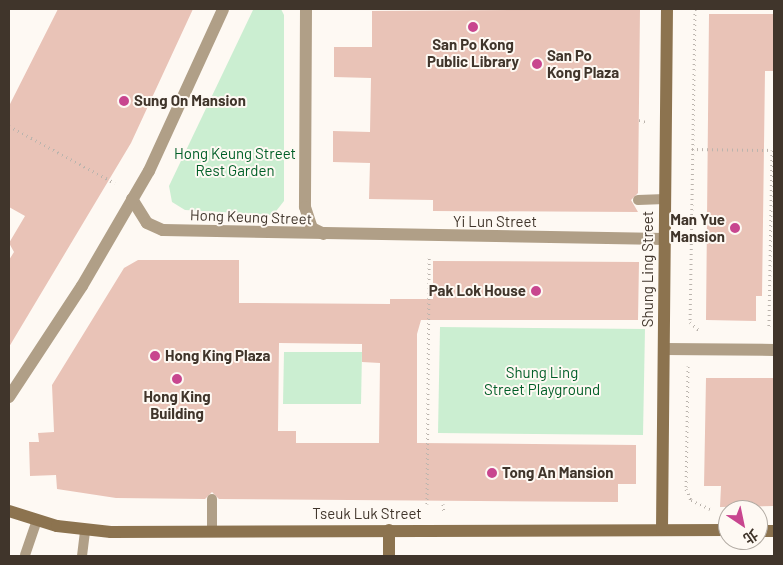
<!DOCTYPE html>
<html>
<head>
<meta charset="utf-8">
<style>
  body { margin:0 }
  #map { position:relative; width:783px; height:565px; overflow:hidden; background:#fef9f3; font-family:Barlow,"Noto Sans TC",sans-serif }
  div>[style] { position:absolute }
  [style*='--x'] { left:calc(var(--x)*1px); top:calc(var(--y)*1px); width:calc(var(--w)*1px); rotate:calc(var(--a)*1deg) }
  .green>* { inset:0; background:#cbeed1 }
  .building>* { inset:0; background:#e9c3b7 }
  .path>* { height:3px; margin-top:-1.5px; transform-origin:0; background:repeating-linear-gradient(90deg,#bbb4ad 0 1px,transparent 0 5px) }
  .lane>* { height:10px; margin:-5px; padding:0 5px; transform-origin:5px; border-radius:5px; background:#b09f87 }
  .street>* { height:12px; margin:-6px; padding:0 6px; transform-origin:6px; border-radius:6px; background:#b09f87 }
  .secondary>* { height:12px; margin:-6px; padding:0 6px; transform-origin:6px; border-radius:6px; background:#8c734f }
  .dots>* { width:14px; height:14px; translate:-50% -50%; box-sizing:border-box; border:2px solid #fef9f3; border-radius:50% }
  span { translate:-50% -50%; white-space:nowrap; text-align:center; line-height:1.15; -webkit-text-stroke:4px #fef9f3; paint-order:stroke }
  .poi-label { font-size:15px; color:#40352b; font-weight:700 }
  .left { translate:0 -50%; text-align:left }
  .right { translate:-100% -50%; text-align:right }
  .park-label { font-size:15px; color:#005e27 }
  .street-label { font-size:15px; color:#40352b }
  .frame { position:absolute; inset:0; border:10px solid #40352b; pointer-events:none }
  .north { position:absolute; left:718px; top:500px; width:50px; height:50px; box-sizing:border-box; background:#fef9f3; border:1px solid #b2aba3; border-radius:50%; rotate:146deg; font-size:14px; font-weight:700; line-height:20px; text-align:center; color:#40352b }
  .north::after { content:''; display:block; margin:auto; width:18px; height:22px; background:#c8468f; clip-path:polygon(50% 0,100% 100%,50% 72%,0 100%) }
</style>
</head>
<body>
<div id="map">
  <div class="green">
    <i style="clip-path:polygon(281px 9px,284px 15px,284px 201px,273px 215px,185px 210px,172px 202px,169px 186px,253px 10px)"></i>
    <i style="clip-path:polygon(440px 327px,645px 329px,643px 435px,438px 433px)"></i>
    <i style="clip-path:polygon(284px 352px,362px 352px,361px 404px,283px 404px)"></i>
  </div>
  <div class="building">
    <i style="clip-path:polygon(58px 9px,193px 9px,131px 143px,9px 347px,9px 260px,14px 252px,9px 243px,25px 216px,9px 207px,9px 106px)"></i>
    <i style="clip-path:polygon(640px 9px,638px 193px,631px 200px,638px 212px,433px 211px,433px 200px,369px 199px,370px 163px,333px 162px,333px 131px,370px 132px,371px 78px,334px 77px,334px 47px,372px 47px,372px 11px)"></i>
    <i style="clip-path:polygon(709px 14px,774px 14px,774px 71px,765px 71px,762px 296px,756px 296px,756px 321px,706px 320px)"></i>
    <i style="clip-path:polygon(evenodd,138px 260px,239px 260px,239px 303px,390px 304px,390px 299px,433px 299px,433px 261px,639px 262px,638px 320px,421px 320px,417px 334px,417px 443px,636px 445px,636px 484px,618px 484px,618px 502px,219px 499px,212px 492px,205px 499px,116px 498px,57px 489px,56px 475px,30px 476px,29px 442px,39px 442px,38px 433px,54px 432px,52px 385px,124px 268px,138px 260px,279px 343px,362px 344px,362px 362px,380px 363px,379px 443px,296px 443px,296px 431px,278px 431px,279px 343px)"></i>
    <i style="clip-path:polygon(706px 378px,774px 378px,774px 506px,720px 507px,721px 486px,704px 486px)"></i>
  </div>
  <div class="path">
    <i style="--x:695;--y:9;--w:313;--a:90.9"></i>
    <i style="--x:690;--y:322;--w:12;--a:42"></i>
    <i style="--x:639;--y:120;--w:7;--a:16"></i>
    <i style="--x:9;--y:126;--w:120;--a:28.3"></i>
    <i style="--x:692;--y:149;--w:80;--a:0.7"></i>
    <i style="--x:772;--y:150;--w:179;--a:91"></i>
    <i style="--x:688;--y:366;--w:123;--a:90.9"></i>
    <i style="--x:686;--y:489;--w:12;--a:66"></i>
    <i style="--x:691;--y:500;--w:21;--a:25"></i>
    <i style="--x:427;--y:504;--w:246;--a:-89.5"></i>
    <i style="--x:443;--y:504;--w:9;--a:84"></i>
  </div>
  <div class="lane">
    <i style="--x:638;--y:200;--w:27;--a:-2"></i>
    <i style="--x:212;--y:499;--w:32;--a:90"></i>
    <i style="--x:25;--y:555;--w:36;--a:-71"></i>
    <i style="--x:82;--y:556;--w:26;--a:-83"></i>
  </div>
  <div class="street">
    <i style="--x:306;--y:9;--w:198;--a:90.3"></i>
    <i style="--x:305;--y:207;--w:22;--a:72"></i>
    <i style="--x:312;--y:228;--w:13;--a:27"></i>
    <i style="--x:132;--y:199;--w:28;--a:58"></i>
    <i style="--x:147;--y:223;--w:17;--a:24"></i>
    <i style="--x:163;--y:230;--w:501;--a:1.03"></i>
    <i style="--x:664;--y:349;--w:110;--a:0.5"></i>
    <i style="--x:9;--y:397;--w:133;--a:-56.7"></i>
    <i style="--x:82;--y:286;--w:133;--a:-59.8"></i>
    <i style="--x:149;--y:171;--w:178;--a:-65.4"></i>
  </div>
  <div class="secondary">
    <i style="--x:9;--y:511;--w:50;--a:17.4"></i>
    <i style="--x:57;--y:526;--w:54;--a:6.3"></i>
    <i style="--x:111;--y:532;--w:617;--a:-0.19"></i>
    <i style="--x:662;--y:529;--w:520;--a:-89.45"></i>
    <i style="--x:758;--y:531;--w:16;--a:0"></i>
    <i style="--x:389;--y:556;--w:26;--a:-90"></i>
  </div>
  <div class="dots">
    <i style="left:473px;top:27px;background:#c8468f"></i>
    <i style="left:537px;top:64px;background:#c8468f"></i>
    <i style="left:124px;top:101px;background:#c8468f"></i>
    <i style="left:735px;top:228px;background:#c8468f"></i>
    <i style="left:536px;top:291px;background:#c8468f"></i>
    <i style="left:155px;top:356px;background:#c8468f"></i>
    <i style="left:177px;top:379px;background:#c8468f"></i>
    <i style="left:492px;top:473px;background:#c8468f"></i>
  </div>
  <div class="poi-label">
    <span style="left:473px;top:53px">San Po Kong<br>Public Library</span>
    <span class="left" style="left:547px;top:64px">San Po<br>Kong Plaza</span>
    <span class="left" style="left:134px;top:101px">Sung On Mansion</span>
    <span class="right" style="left:725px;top:228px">Man Yue<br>Mansion</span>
    <span class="right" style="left:526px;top:291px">Pak Lok House</span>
    <span class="left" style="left:165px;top:356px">Hong King Plaza</span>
    <span style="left:177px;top:405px">Hong King<br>Building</span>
    <span class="left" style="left:502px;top:473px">Tong An Mansion</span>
  </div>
  <div class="park-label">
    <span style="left:235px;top:162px">Hong Keung Street<br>Rest Garden</span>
    <span style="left:542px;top:381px">Shung Ling<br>Street Playground</span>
  </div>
  <div class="street-label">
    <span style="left:251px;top:217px;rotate:2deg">Hong Keung Street</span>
    <span style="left:495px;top:222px">Yi Lun Street</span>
    <span style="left:648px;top:269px;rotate:-90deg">Shung Ling Street</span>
    <span style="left:367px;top:514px">Tseuk Luk Street</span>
  </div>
  <div class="frame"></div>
  <div class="north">北</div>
</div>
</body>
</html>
